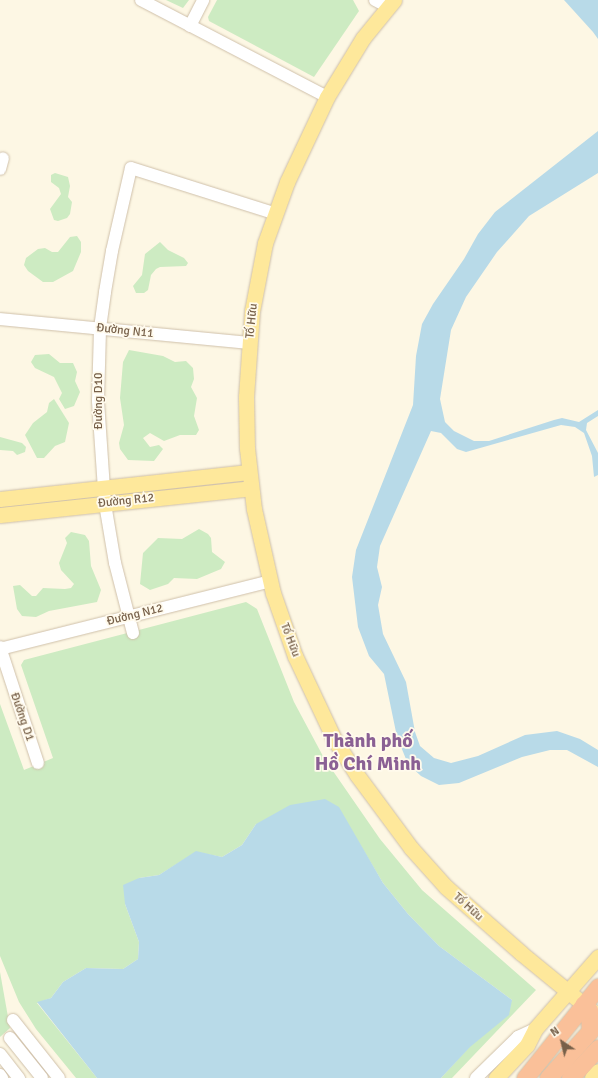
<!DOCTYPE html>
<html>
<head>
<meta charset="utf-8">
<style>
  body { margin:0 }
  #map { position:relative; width:598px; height:1078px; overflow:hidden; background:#fdf7e4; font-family:Signika,sans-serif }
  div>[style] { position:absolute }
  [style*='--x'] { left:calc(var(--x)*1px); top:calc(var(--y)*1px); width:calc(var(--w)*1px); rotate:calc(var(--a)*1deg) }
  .green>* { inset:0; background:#cdebc2 }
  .water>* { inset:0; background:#b8dae8 }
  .roads { filter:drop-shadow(0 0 1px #cfc0aa) drop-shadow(0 0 1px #cfc0aa) }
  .minor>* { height:12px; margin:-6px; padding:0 6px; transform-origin:6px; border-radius:6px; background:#fff }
  .major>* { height:15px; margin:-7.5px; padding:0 7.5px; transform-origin:7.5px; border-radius:7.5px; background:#fee89b }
  .highway>* { height:17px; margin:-8.5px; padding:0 8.5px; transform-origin:8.5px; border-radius:8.5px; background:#fac099 }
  span { translate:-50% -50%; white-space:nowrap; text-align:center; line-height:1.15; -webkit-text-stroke:3.5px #fffaec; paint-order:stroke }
  .street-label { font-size:12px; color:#776049 }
  .town-label { font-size:20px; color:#8a6094; font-weight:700 }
  .north { position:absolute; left:542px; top:1022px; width:40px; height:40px; -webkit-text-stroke:3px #fffaec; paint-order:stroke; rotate:325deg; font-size:11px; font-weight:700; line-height:16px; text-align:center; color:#776049 }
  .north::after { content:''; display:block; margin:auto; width:14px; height:18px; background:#776049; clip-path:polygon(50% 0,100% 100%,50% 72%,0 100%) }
</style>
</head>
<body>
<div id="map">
  <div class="green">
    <i style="clip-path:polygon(166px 0,189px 0,183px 8px)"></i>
    <i style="clip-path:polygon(217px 0,353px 0,359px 11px,314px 77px,209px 21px,208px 17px)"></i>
    <i style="clip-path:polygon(55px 173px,68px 177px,70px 186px,68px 197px,72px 202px,70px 214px,67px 218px,58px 221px,54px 220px,50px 209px,61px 194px,59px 188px,51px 182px,51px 175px)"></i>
    <i style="clip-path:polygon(77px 236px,81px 242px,81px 252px,73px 271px,53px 282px,43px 282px,28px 271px,24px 265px,26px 258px,38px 249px,45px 248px,52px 252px,58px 252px,70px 237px)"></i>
    <i style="clip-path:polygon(160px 242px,168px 250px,184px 258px,188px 263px,186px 266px,160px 267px,156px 269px,151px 275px,148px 290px,144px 293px,136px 293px,133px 286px,142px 275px,145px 254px)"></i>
    <i style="clip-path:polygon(129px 350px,163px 356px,175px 362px,186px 361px,193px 368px,194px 379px,191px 387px,197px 398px,194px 416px,199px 430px,196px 435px,180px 435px,164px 441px,150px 433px,143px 438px,150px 447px,159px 445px,163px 449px,154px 461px,128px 460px,120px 449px,119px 443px,124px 425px,120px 398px,123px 362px)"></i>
    <i style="clip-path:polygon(49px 354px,60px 363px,73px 363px,77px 372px,75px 381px,80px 392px,74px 406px,65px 409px,59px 399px,62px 393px,54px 377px,35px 368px,31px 362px,35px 355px)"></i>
    <i style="clip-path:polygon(54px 399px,69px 423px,65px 442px,55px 446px,44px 458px,37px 458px,25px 435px,33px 423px,47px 412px,49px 403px)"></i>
    <i style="clip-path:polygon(0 437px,22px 443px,26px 447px,25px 452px,17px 455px,13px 451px,0 450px)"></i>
    <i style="clip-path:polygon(199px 529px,208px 534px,211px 538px,212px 552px,225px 562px,221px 569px,197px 579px,174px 578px,168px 584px,150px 590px,140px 584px,143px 553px,158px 538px,182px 539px)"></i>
    <i style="clip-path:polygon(71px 532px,85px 535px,89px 541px,91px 566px,101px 590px,97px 602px,49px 611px,36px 617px,22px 616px,17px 609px,13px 586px,20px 585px,32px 596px,36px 596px,43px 588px,65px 589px,71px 588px,74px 584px,61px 570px,59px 563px,67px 543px,65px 538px)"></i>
    <i style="clip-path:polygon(246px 602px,257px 609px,294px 702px,324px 758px,380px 839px,422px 890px,536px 990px,452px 1078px,441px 1078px,512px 1000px,439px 946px,408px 914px,383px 883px,349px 826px,256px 824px,242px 845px,222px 857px,196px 852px,159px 875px,139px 878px,125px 904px,139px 942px,138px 959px,123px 969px,86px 968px,63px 982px,51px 998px,37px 1003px,97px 1078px,76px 1078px,36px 1029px,19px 1002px,0 956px,0 704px,24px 770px,53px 758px,21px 665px,24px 660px)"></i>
    <i style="clip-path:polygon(0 972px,10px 1028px,0 1037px)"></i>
  </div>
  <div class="water">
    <i style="clip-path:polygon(564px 0,598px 0,598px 39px,593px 32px)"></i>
    <i style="clip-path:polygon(598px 131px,598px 173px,529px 216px,497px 252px,466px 297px,451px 330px,440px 399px,445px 422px,454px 431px,474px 441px,489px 441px,554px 420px,562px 418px,579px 422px,598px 410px,598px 416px,587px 423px,586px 430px,598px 453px,598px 475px,594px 477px,592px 456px,584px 433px,575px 427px,561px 425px,466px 452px,457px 449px,441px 433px,431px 431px,380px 546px,377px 567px,382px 587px,378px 605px,383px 634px,406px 682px,415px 732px,420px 746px,434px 758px,451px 763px,478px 756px,525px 735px,557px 731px,580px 739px,598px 750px,598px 767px,567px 750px,550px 750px,522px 757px,459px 783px,439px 785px,421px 776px,408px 764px,397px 737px,384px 674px,369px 656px,358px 627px,352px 577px,356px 550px,413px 405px,416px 356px,422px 324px,433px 304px,464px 259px,478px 234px,495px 212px)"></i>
    <i style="clip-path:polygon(325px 799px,339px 807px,383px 883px,408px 914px,439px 946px,512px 1000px,509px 1015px,470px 1047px,441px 1078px,97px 1078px,37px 1002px,51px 998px,63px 982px,86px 968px,123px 969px,138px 959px,139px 942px,125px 904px,123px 885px,139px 878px,159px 875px,196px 851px,222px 857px,242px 845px,256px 824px,290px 805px)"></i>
  </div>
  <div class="roads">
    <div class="minor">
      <i style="--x:141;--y:0;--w:210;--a:27.5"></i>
      <i style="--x:375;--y:0;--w:15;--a:28"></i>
      <i style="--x:190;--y:26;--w:29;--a:-63"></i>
      <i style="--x:0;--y:169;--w:11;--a:-75"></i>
      <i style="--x:0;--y:319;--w:250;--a:5.5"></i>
      <i style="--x:133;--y:633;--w:72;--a:-104.4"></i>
      <i style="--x:115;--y:563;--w:60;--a:-99.6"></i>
      <i style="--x:105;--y:504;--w:103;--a:-93.9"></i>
      <i style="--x:98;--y:401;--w:73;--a:-88.4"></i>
      <i style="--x:100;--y:328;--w:36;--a:-82"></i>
      <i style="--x:105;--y:292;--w:42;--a:-80.3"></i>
      <i style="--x:112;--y:251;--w:85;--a:-77.1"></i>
      <i style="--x:131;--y:168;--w:150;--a:17.5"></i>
      <i style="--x:0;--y:647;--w:122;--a:71.9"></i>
      <i style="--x:0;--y:649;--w:278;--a:-14.1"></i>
      <i style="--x:13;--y:1020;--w:74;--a:51.6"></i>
      <i style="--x:10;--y:1038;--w:51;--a:51.3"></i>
      <i style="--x:0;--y:1054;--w:31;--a:52"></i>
      <i style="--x:0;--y:1075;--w:4;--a:56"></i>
      <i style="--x:476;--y:1078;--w:59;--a:-44.3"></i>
      <i style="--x:518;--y:1037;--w:19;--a:-25"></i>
    </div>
    <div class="major">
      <i style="--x:394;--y:0;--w:49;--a:129.2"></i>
      <i style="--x:363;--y:38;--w:69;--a:121.4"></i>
      <i style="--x:327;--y:97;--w:94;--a:115.2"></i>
      <i style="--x:287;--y:182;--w:65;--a:109.8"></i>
      <i style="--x:265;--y:243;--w:69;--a:100.8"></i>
      <i style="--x:252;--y:311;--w:86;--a:94"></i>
      <i style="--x:246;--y:397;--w:51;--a:88.9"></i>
      <i style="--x:247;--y:448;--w:61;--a:83.5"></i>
      <i style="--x:254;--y:509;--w:86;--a:77.3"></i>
      <i style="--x:273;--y:593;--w:67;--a:70.8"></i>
      <i style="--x:295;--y:656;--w:92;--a:64.8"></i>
      <i style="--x:334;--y:739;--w:43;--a:57.4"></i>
      <i style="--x:357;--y:775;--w:91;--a:53.5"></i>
      <i style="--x:411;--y:848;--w:52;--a:48.1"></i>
      <i style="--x:446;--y:887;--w:100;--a:41.3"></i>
      <i style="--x:521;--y:953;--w:99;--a:39.3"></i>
      <i style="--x:0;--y:499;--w:250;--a:-6.2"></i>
      <i style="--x:0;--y:515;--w:252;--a:-6.1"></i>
      <i style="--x:496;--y:1078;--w:45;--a:-46.8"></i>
      <i style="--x:527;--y:1045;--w:18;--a:-63"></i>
      <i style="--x:535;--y:1029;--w:96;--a:-48.8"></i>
      <i style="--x:592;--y:1078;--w:9;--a:-49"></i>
    </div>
    <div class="highway">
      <i style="--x:525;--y:1078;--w:117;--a:-51.3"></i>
      <i style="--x:548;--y:1078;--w:63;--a:-48.2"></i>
      <i style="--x:590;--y:1031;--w:21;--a:-93"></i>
      <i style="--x:589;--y:1010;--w:8;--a:-135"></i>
      <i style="--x:570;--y:1078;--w:41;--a:-47"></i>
    </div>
  </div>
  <div class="street-label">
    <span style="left:252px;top:321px;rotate:-84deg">Tố Hữu</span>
    <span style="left:125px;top:331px;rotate:6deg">Đường N11</span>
    <span style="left:99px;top:401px;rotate:-90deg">Đường D10</span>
    <span style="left:126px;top:501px;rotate:-6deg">Đường R12</span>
    <span style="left:135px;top:615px;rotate:-14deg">Đường N12</span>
    <span style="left:290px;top:640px;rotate:69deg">Tố Hữu</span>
    <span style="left:22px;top:717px;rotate:71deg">Đường D1</span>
    <span style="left:468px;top:907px;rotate:42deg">Tố Hữu</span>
  </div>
  <div class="town-label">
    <span style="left:368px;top:752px">Thành phố<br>Hồ Chí Minh</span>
  </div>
  <div class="north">N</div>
</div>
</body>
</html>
